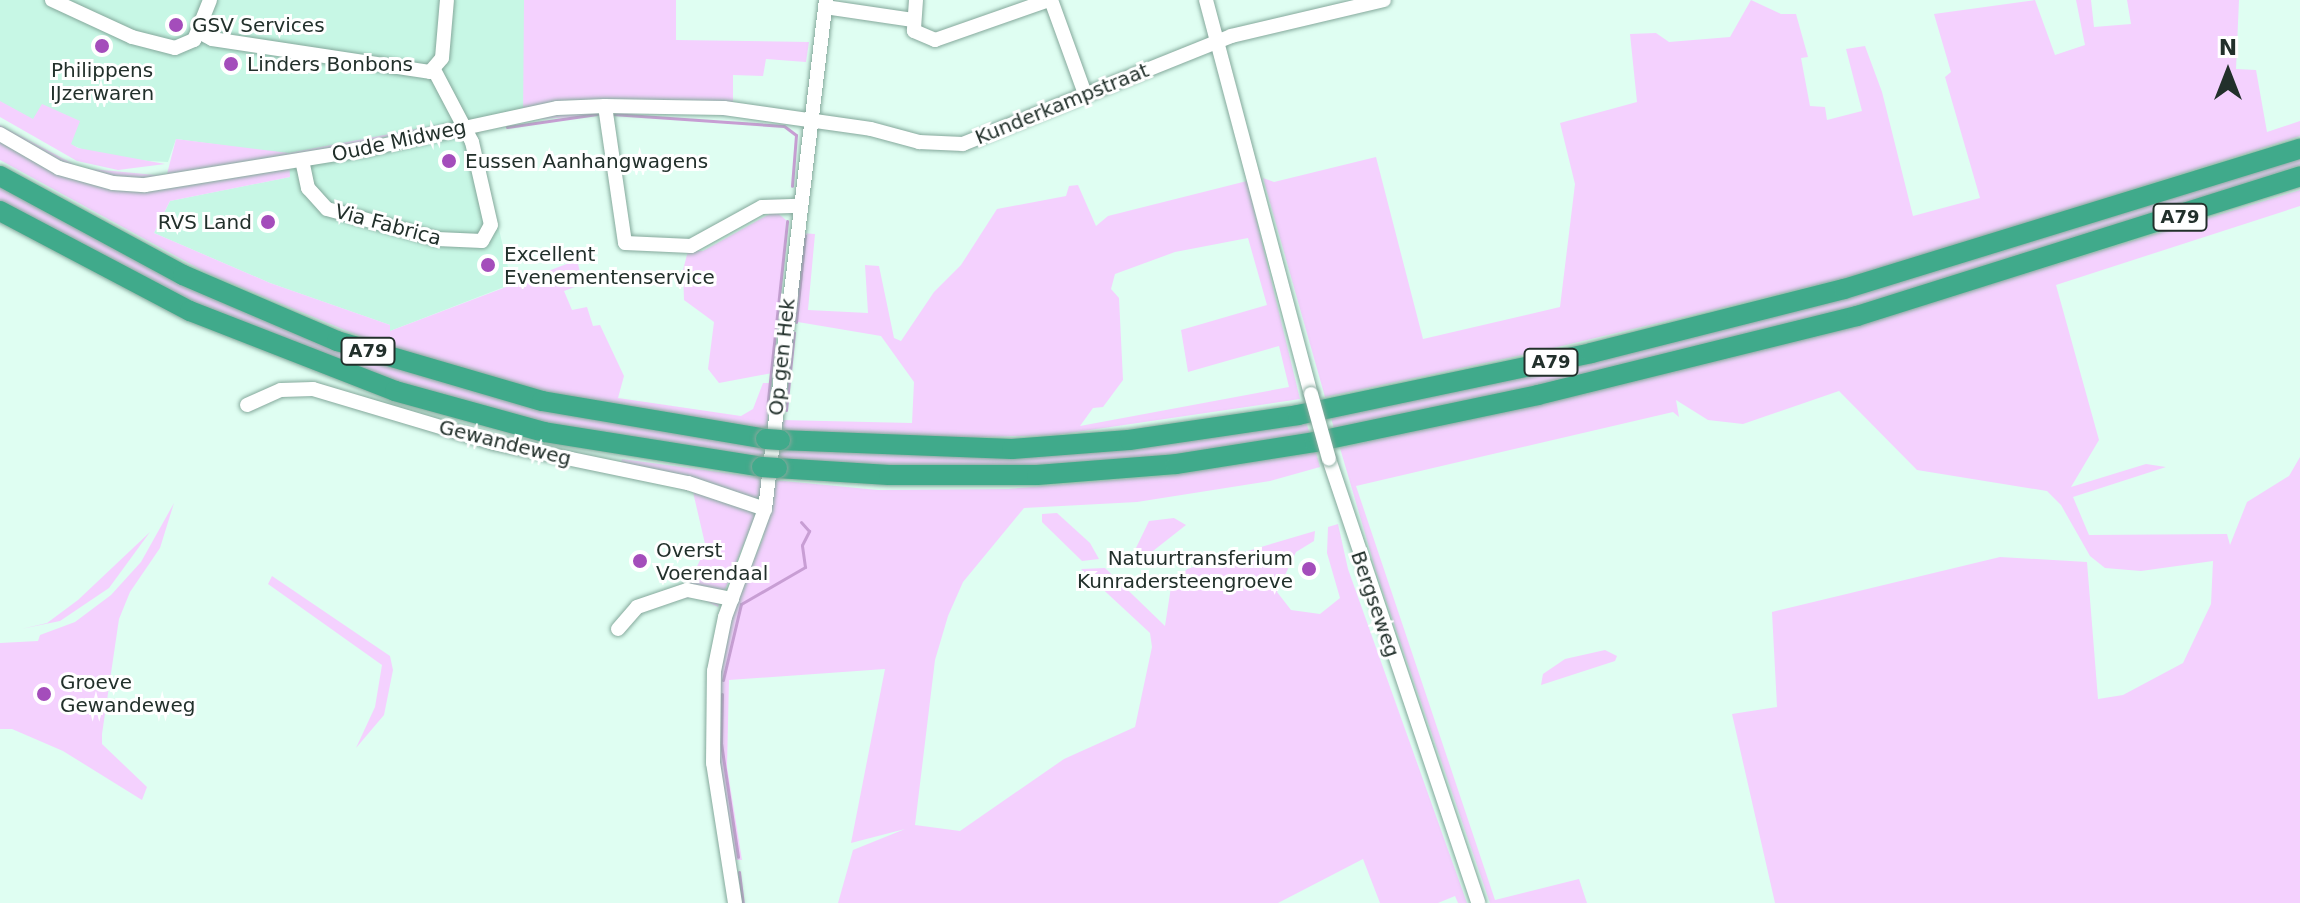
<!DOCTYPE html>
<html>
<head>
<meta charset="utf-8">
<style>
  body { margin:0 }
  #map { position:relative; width:2300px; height:903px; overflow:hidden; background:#dffef2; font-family:"DejaVu Sans",sans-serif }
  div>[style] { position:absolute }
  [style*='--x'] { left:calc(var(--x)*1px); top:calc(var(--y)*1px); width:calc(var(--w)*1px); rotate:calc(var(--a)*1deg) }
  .built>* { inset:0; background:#c7f7e5 }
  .green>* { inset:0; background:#f4d1fe }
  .stream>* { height:3px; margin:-1.5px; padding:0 1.5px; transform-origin:1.5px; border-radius:1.5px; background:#c89ed4 }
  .roads { filter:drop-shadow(0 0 2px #84a89b) drop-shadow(0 0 2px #84a89b) }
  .minor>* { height:14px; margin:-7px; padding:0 7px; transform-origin:7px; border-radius:7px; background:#fff }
  .highway>* { height:20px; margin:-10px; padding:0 10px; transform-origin:10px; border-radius:10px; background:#40aa8b }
  .bridges { filter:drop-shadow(0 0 2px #84a89b) drop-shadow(0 0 2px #84a89b) }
  .minor-bridge>* { height:14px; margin:-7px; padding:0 7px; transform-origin:7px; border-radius:7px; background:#fff }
  .highway-bridge>* { height:20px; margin:-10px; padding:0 10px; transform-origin:10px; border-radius:10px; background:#40aa8b }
  .dots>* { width:22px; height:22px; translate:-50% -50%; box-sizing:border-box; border:4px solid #fff; border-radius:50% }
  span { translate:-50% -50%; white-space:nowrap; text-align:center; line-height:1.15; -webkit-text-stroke:6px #fff; paint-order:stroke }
  .shield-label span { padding:2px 6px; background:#fff; border:2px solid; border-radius:6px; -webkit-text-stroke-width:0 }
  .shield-label { font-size:18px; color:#22302b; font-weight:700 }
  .poi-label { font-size:20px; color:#22302b }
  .left { translate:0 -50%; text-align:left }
  .right { translate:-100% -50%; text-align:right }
  .street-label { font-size:20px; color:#22302b }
  .north { position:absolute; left:2188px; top:32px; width:80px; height:80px; -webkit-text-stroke:6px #fff; paint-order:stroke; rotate:0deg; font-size:22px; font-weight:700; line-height:32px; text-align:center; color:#22302b }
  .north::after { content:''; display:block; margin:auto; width:28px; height:36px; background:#22302b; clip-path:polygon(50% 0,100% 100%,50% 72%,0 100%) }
</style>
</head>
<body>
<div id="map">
  <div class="built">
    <i style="clip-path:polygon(0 0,524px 0,524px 110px,475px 129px,512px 284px,390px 331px,390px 325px,270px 283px,154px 233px,170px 201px,290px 177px,228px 146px,176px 139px,168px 162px,148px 161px,91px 153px,23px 125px,0 110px)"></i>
  </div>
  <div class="green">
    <i style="clip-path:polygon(524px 0,676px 0,676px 40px,809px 42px,806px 62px,766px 59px,763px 76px,733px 75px,733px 116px,660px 112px,523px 120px)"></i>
    <i style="clip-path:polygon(1751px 0,1781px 14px,1796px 14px,1808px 57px,1801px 58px,1810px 106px,1825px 107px,1827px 120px,1862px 111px,1846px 49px,1865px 46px,1882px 92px,1913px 216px,1980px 198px,1945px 77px,1951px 72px,1934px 14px,2035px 0,2055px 55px,2085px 45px,2076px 0,2091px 0,2094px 27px,2131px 24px,2127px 0,2239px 0,2236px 69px,2256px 70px,2267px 132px,2300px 121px,2300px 136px,1883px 269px,1537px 352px,1325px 397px,1263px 178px,1274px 182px,1376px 157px,1423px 339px,1560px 307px,1575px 184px,1560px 123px,1637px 102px,1630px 34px,1656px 33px,1669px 42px,1730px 37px)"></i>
    <i style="clip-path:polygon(0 101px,33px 119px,42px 104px,80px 121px,71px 144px,78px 148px,165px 164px,118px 170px,77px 161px,0 117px)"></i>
    <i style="clip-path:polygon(448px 123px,289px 159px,290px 177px,170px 201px,154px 233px,270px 283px,390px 325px,390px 331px,577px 260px,583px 284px,564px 291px,572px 310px,587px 307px,593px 326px,600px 325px,624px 376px,618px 398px,741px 416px,753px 409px,763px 383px,771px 383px,767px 432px,641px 413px,504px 383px,374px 342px,207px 273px,0 160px,0 138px,68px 177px,129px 180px,71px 168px,0 129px,0 125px,81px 168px,155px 175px,167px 174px,176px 139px,289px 153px)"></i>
    <i style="clip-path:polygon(2300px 156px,2300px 165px,1914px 292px,1581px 376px,1334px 429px,1331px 417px,1955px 265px)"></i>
    <i style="clip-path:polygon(evenodd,1247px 181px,1300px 399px,1056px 435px,914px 439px,780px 433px,781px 420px,912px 423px,914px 382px,881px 336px,792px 321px,800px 233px,815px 234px,808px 310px,868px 313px,865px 265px,879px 266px,894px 338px,901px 341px,934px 292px,961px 265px,997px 209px,1066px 196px,1069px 186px,1078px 185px,1096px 226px,1108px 216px,1247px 181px,1248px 238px,1267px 305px,1181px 330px,1188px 372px,1279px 346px,1289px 387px,1080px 426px,1093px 408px,1103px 407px,1123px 380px,1119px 298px,1111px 289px,1115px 274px,1175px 252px,1248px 238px)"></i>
    <i style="clip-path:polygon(0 184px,178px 280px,604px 421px,1132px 448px,1306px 422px,1310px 434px,1143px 460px,912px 471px,664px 448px,489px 412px,261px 336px,0 202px)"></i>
    <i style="clip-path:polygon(2300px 190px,2300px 206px,2056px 285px,2099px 440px,2071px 487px,2146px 464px,2166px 467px,2073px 497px,2089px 535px,2227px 534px,2230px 545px,2247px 502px,2289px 476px,2300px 457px,2300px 903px,1775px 903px,1732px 714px,1777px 707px,1772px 612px,2000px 557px,2087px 562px,2098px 699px,2123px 695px,2183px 663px,2211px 604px,2213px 561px,2141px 571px,2105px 568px,2090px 556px,2061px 505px,2047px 491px,1917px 470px,1839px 391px,1743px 424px,1708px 420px,1676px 400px,1679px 417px,1673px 412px,1356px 486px,1495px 900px,1579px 879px,1587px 903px,1490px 903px,1376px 571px,1340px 448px,1826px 334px)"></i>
    <i style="clip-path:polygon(775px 211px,786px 220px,772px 373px,719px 383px,708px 369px,714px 322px,684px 300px,683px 270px,688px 251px,703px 251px)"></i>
    <i style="clip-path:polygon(1316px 452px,1320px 467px,1270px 481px,1137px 502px,1024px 508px,963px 582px,948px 616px,935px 660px,915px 825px,960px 831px,1064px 759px,1135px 727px,1152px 647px,1150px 633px,1081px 569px,1105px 568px,1165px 626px,1171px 587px,1187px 569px,1315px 531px,1314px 541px,1296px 552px,1277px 592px,1291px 610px,1320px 614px,1340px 598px,1327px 553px,1328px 527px,1338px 524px,1348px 569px,1467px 903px,1458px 903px,1455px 896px,1438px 903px,1380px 903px,1363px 859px,1278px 903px,838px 903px,853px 850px,905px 829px,851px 843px,885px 669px,729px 680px,727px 767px,742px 860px,733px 860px,716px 757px,722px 635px,763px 538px,774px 480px,878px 490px,1008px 489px,1173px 475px)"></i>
    <i style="clip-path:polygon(622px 459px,764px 478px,756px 514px,718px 607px,698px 597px,681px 599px,706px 548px,693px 492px,618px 473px)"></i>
    <i style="clip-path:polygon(174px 503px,160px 548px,130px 592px,119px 619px,102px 734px,102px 744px,147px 787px,142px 800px,63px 751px,12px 729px,0 729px,0 643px,38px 641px,40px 635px,75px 622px,111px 595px,141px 562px)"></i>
    <i style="clip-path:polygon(1057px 513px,1090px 543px,1099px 559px,1082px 561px,1042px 522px,1042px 514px)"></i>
    <i style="clip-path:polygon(1174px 518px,1186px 525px,1139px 562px,1118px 566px,1135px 550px,1149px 521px)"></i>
    <i style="clip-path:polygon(150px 532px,109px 588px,60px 621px,21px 629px,47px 623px,78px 600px)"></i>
    <i style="clip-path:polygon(272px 576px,390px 656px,393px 670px,384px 715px,356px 748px,375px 707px,382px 665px,268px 584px)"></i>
    <i style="clip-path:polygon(1605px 650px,1617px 656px,1615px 661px,1541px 685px,1543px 674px,1565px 659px)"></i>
  </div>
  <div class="stream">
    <i style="--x:612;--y:114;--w:172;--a:4"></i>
    <i style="--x:784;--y:126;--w:15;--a:37"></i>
    <i style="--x:796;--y:135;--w:51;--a:94.5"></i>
    <i style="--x:507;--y:127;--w:91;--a:-8.2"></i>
    <i style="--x:796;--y:322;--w:87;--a:-84.1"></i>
    <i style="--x:767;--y:409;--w:189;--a:-83.9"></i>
    <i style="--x:786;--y:410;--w:78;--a:-84.1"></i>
    <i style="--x:723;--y:680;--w:78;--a:-76.7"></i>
    <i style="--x:741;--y:604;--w:74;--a:-30"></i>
    <i style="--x:805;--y:567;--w:22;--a:-98"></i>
    <i style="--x:802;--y:545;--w:16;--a:-63"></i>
    <i style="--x:809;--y:531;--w:12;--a:-132"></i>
    <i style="--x:722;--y:694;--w:49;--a:91.2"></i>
    <i style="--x:721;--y:743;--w:115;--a:81.5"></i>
    <i style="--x:739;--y:872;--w:31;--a:83"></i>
  </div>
  <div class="roads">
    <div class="minor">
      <i style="--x:52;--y:0;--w:88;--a:24.8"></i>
      <i style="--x:132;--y:37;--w:44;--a:14.3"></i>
      <i style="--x:175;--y:48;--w:21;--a:-23"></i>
      <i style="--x:194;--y:40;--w:43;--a:-68.2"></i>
      <i style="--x:916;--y:0;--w:31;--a:94"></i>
      <i style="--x:914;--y:31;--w:23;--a:23"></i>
      <i style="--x:935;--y:40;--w:121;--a:-19.3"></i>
      <i style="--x:1051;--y:0;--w:97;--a:70.1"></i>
      <i style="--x:1206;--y:0;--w:408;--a:75.1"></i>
      <i style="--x:825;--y:7;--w:89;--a:8.4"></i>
      <i style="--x:199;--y:32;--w:15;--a:28"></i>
      <i style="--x:212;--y:39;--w:220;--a:8.6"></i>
      <i style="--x:430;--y:72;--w:18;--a:-49"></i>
      <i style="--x:442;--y:58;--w:58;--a:-85.1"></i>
      <i style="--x:605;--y:106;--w:138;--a:81.7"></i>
      <i style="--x:625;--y:243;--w:66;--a:2.6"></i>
      <i style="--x:691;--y:246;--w:81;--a:-28.8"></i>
      <i style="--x:762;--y:207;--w:37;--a:-2"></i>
      <i style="--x:0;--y:134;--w:68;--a:30"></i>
      <i style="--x:59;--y:168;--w:56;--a:15.5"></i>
      <i style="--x:113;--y:183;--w:32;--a:4"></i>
      <i style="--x:145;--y:185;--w:225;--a:-9.2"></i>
      <i style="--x:367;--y:149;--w:194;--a:-12.2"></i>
      <i style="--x:557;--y:108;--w:48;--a:-2.4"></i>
      <i style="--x:605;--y:106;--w:119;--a:1"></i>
      <i style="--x:724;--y:108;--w:148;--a:8.1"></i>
      <i style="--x:871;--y:129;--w:50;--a:15.2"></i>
      <i style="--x:919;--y:142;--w:44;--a:2.6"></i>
      <i style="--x:963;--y:144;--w:289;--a:-21.9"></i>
      <i style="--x:1231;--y:36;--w:157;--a:-13.2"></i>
      <i style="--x:302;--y:160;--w:29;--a:78"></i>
      <i style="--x:308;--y:188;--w:28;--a:48"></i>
      <i style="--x:327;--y:209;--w:114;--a:15.3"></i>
      <i style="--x:437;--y:239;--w:45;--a:2.5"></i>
      <i style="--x:482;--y:241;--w:18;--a:-61"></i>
      <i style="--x:491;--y:225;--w:85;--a:-102.9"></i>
      <i style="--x:472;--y:142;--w:81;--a:-117.8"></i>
      <i style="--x:247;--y:405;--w:37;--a:-24"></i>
      <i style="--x:281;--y:390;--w:32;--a:-2"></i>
      <i style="--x:313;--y:389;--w:189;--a:16.6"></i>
      <i style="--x:494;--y:443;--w:198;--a:11.7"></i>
      <i style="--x:688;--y:483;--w:81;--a:18.7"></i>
      <i style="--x:1329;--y:459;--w:468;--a:71.4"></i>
      <i style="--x:618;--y:629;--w:29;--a:-49"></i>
      <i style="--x:637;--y:607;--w:53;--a:-18.8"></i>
      <i style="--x:687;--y:590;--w:46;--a:11.3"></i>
      <i style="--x:735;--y:903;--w:142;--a:-98.9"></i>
      <i style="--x:713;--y:763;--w:92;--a:-89.4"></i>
      <i style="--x:714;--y:671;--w:55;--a:-78.5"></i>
      <i style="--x:725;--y:617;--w:115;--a:-69.7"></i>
      <i style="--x:765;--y:509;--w:513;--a:-83.17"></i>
    </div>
    <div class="highway">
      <i style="--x:0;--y:176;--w:208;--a:28.4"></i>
      <i style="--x:183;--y:275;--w:168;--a:23.2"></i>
      <i style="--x:337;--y:341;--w:214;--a:16.3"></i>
      <i style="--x:542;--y:401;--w:227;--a:9.6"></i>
      <i style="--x:0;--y:211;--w:215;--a:27.8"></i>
      <i style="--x:190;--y:311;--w:220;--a:21.3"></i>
      <i style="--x:395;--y:391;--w:155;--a:15.4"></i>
      <i style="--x:544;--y:432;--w:221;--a:9.1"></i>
      <i style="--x:780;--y:440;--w:232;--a:2.2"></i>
      <i style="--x:1012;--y:449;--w:117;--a:-4.4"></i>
      <i style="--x:1129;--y:440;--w:171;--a:-8.4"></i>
      <i style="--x:1298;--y:415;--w:299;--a:-11.9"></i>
      <i style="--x:1591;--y:353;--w:261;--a:-14.2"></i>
      <i style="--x:1844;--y:289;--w:477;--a:-17.1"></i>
      <i style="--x:777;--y:468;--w:112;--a:3.6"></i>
      <i style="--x:889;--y:475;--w:148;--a:0"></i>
      <i style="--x:1037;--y:475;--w:139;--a:-4.5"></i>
      <i style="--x:1176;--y:464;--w:141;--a:-9"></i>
      <i style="--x:1315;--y:442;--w:228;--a:-11.9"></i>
      <i style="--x:1538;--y:395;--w:329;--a:-13.9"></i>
      <i style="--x:1857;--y:316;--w:465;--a:-17.5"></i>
    </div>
  </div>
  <div class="bridges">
    <div class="minor-bridge">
      <i style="--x:1311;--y:394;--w:67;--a:74.5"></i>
    </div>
    <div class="highway-bridge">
      <i style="--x:766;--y:439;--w:14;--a:4"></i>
      <i style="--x:762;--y:467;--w:15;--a:4"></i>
    </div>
  </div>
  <div class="dots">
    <i style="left:176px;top:25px;background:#a44dbb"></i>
    <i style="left:102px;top:46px;background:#a44dbb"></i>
    <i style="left:231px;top:64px;background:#a44dbb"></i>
    <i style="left:449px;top:161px;background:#a44dbb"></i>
    <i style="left:268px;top:222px;background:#a44dbb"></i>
    <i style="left:488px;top:265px;background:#a44dbb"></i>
    <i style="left:640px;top:561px;background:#a44dbb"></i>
    <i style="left:1309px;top:569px;background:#a44dbb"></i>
    <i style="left:44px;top:694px;background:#a44dbb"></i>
  </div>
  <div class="shield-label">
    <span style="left:2180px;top:217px">A79</span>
    <span style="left:368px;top:351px">A79</span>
    <span style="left:1551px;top:362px">A79</span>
  </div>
  <div class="poi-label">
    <span class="left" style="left:192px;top:25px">GSV Services</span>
    <span class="left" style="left:247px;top:64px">Linders Bonbons</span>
    <span style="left:102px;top:82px">Philippens<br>IJzerwaren</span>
    <span class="left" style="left:465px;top:161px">Eussen Aanhangwagens</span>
    <span class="right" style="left:252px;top:222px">RVS Land</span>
    <span class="left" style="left:504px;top:266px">Excellent<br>Evenementenservice</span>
    <span class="left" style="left:656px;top:562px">Overst<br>Voerendaal</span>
    <span class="right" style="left:1293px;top:570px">Natuurtransferium<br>Kunradersteengroeve</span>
    <span class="left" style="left:60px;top:694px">Groeve<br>Gewandeweg</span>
  </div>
  <div class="street-label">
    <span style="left:1062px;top:104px;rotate:-22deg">Kunderkampstraat</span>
    <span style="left:399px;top:141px;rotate:-12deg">Oude Midweg</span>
    <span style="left:388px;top:225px;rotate:15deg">Via Fabrica</span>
    <span style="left:782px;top:357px;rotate:-84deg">Op gen Hek</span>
    <span style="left:505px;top:443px;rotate:14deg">Gewandeweg</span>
    <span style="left:1375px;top:604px;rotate:71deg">Bergseweg</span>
  </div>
  <div class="north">N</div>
</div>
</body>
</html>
